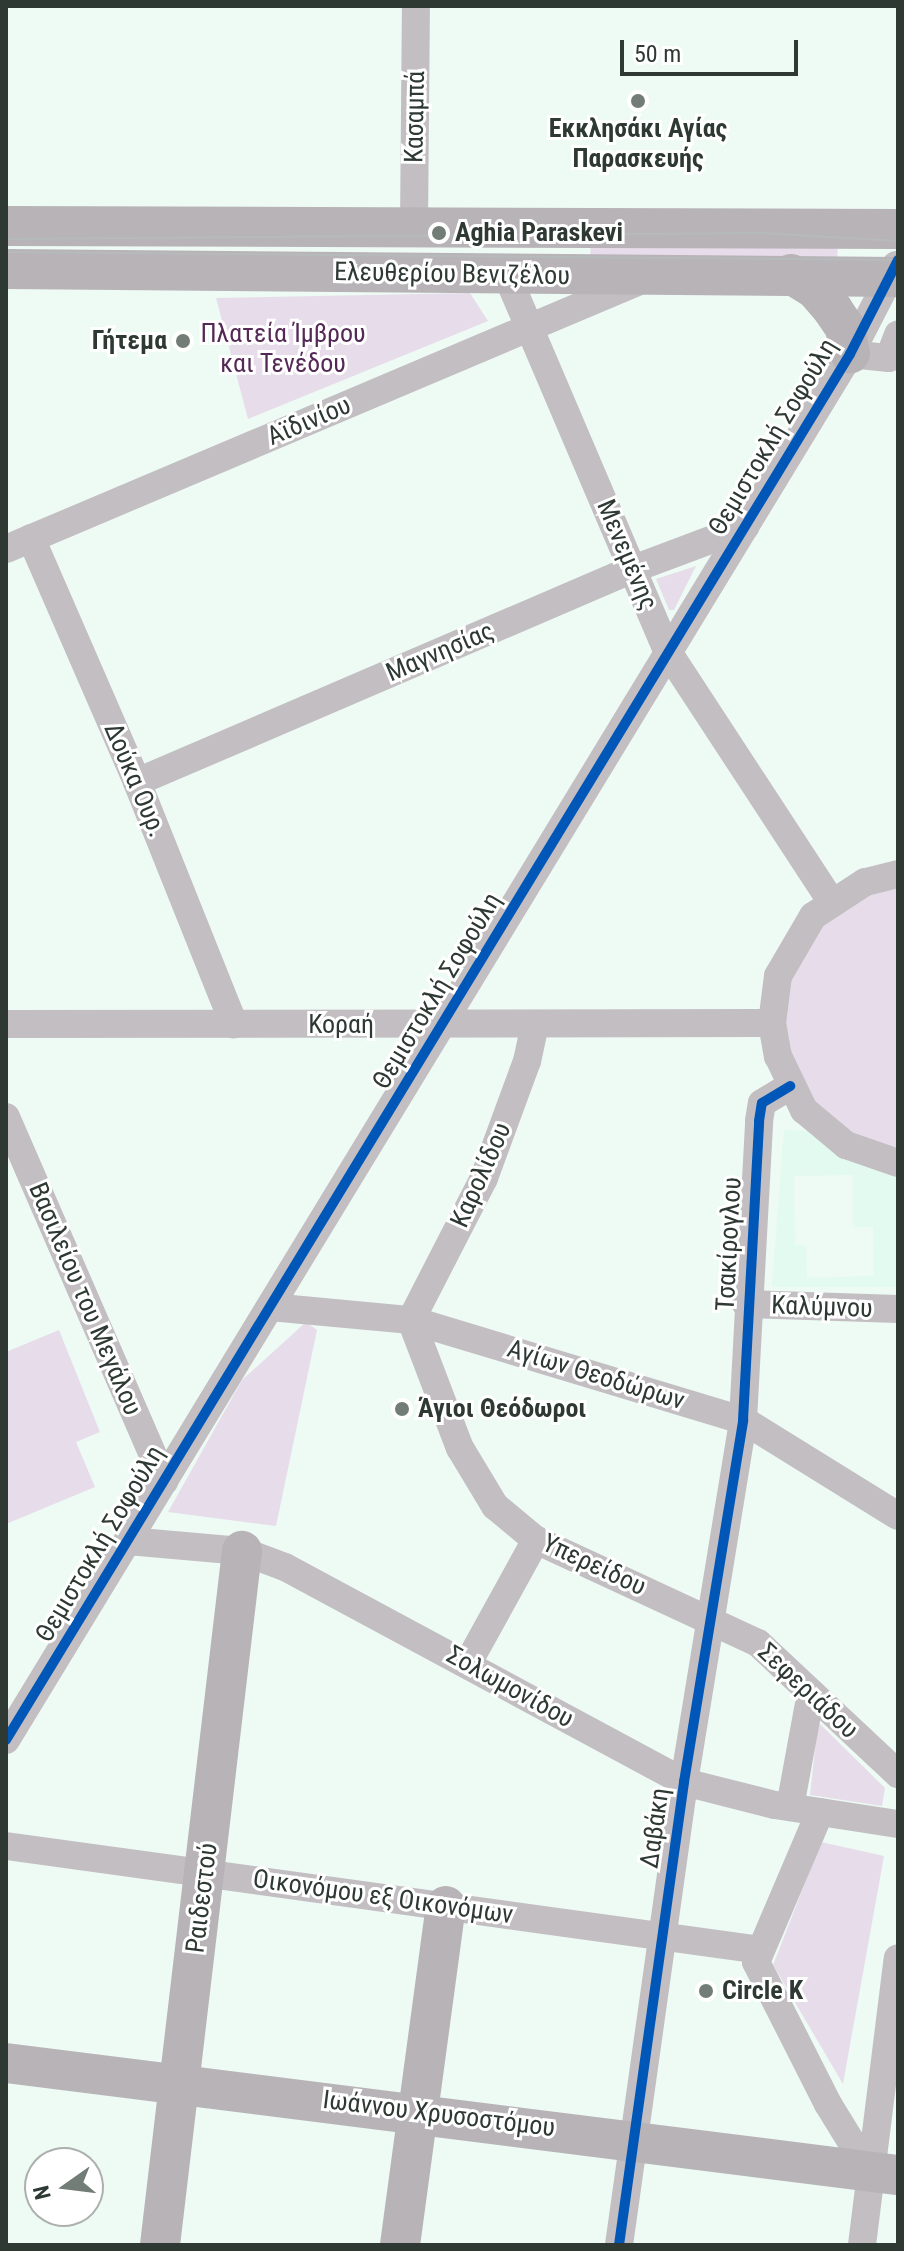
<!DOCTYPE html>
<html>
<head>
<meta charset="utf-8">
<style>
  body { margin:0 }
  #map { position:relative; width:904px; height:2251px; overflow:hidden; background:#eefaf4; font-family:"Roboto Condensed",sans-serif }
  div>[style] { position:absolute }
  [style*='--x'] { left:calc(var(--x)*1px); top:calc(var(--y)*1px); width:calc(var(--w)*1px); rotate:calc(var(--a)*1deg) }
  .built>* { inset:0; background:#e2faef }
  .green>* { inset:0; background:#e7ddea }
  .street>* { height:28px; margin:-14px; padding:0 14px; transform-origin:14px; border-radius:14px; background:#c2bec2 }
  .secondary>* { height:40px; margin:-20px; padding:0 20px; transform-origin:20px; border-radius:20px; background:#b7b3b7 }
  .tram>* { height:2px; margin:-1px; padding:0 1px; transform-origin:1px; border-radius:1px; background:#b7baba }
  .cycleway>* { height:10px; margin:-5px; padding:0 5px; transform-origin:5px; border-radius:5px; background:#0057b8 }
  .dots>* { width:22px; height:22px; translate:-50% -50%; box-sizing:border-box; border:4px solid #fff; border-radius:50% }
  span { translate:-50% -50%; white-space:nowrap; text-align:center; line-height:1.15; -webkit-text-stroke:6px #fff; paint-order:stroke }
  .street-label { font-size:26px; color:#2f3934 }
  .poi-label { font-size:26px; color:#2f3934; font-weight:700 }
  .left { translate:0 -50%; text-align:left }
  .right { translate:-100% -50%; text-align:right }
  .park-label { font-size:26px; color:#552956 }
  .frame { position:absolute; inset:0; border:8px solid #2f3934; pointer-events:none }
  .north { position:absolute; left:24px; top:2147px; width:80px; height:80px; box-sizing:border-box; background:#fff; border:2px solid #acb0ae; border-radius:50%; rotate:256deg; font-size:22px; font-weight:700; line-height:32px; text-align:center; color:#2f3934 }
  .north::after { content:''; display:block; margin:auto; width:28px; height:36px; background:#727d77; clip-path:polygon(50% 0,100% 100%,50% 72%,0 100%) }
  .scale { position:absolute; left:620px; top:40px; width:178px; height:36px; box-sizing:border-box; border:4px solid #2f3934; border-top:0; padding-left:10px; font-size:24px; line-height:28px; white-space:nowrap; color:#2f3934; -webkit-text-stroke:6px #fff; paint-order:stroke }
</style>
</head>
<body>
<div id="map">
  <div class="built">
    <i style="clip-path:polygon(evenodd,784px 1130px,808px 1131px,898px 1174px,898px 1287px,772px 1287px,784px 1130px,853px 1175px,853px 1227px,873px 1227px,874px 1276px,807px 1278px,806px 1246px,795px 1245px,794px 1176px,853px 1175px)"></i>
  </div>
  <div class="green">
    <i style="clip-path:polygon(591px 232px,838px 232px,837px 273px,590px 270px)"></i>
    <i style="clip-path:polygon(470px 293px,488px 321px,248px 419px,216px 298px)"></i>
    <i style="clip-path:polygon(696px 566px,674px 610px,669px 610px,656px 579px)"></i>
    <i style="clip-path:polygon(898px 886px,898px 1152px,875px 1148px,822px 1115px,788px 1062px,782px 1000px,809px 936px,844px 904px)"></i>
    <i style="clip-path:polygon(306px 1322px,317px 1330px,276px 1526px,168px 1512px,242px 1380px)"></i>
    <i style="clip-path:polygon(59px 1330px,100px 1432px,76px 1442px,95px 1487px,6px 1524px,6px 1352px)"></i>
    <i style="clip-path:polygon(818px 1722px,885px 1788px,882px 1806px,810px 1795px)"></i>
    <i style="clip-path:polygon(821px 1842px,884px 1856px,843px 2084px,773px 1965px)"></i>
  </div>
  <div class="street">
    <i style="--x:414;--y:227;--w:221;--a:-89.5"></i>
    <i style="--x:506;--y:273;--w:412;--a:66.9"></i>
    <i style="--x:668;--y:652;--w:298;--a:56.8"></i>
    <i style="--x:850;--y:354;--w:39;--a:6"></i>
    <i style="--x:889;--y:358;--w:25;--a:-69"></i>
    <i style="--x:31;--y:538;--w:266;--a:66.5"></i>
    <i style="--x:137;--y:782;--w:261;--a:68.2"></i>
    <i style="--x:6;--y:549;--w:691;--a:-22.93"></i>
    <i style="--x:137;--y:782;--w:540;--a:-23.24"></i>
    <i style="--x:633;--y:569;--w:120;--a:-20.6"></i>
    <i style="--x:898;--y:874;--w:34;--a:166"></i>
    <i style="--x:865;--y:882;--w:62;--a:146.8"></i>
    <i style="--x:813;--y:916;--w:69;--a:120.3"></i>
    <i style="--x:778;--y:976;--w:47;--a:97.3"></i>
    <i style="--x:772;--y:1023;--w:34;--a:80"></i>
    <i style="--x:778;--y:1056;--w:60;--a:64.3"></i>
    <i style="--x:804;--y:1110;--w:55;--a:39.8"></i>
    <i style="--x:846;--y:1145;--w:55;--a:19.1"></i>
    <i style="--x:6;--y:1024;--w:766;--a:-0.07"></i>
    <i style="--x:535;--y:1024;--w:38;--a:102"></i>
    <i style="--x:527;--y:1061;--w:125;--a:110.2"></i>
    <i style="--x:484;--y:1178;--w:160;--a:117.2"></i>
    <i style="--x:411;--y:1320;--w:137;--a:69.1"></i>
    <i style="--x:460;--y:1448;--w:68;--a:58.9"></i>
    <i style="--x:495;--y:1506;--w:53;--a:39.7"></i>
    <i style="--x:536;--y:1540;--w:245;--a:24.9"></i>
    <i style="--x:758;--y:1643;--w:192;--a:43.1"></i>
    <i style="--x:6;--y:1117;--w:397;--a:66.5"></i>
    <i style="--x:746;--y:1304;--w:152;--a:1.9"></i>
    <i style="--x:270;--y:1307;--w:142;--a:5.3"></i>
    <i style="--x:411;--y:1320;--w:347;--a:16.8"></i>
    <i style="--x:743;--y:1420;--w:182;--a:31.8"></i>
    <i style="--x:128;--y:1541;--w:114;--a:5"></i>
    <i style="--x:242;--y:1551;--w:46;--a:20.4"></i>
    <i style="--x:285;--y:1567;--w:453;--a:28.3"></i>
    <i style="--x:684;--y:1782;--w:94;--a:14.2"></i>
    <i style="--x:775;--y:1805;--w:124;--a:8.8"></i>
    <i style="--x:468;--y:1663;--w:141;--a:-61.1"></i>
    <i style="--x:6;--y:1740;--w:1623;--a:-58.66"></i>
    <i style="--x:850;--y:354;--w:100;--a:-62.7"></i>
    <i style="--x:790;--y:1807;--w:116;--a:-79.6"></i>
    <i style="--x:820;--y:1812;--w:163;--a:113.1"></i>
    <i style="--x:756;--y:1962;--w:159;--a:63.1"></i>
    <i style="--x:828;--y:2104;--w:82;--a:58.4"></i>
    <i style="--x:6;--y:1846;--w:761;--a:7.85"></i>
    <i style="--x:619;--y:2245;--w:468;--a:-82"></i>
    <i style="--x:684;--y:1782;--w:367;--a:-80.7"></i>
    <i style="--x:743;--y:1420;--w:299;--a:-86.9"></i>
    <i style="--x:759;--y:1121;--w:18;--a:-81"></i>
    <i style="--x:762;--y:1103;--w:33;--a:-31"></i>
    <i style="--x:862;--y:2245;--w:289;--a:-82.9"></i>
  </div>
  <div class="secondary">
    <i style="--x:6;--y:226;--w:892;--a:0.19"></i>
    <i style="--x:6;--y:269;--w:892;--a:0.51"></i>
    <i style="--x:791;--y:274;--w:28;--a:32"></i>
    <i style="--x:815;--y:289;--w:28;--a:49"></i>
    <i style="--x:833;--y:310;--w:22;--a:56"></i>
    <i style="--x:845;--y:328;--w:26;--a:79"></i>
    <i style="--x:6;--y:2063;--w:899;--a:7.16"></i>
    <i style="--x:160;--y:2245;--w:699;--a:-83.26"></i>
    <i style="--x:400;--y:2245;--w:342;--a:-82.3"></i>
  </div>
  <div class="tram">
    <i style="--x:6;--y:239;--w:756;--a:-0.45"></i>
    <i style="--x:762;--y:233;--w:136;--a:3.4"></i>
    <i style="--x:6;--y:252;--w:892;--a:0.51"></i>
  </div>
  <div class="cycleway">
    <i style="--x:6;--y:1740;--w:1623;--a:-58.66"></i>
    <i style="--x:850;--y:354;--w:106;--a:-62.9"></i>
    <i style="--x:619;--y:2245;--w:468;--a:-82"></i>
    <i style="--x:684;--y:1782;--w:367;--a:-80.7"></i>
    <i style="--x:743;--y:1420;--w:299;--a:-86.9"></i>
    <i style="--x:759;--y:1121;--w:18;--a:-81"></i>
    <i style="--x:762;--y:1103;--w:33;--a:-31"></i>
  </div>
  <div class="dots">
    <i style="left:638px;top:101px;background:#727d77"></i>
    <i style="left:439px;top:233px;background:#727d77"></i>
    <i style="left:183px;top:341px;background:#727d77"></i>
    <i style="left:402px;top:1409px;background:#727d77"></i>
    <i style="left:706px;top:1991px;background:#727d77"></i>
  </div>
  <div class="street-label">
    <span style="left:415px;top:117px;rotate:-89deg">Κασαμπά</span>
    <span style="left:452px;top:274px;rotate:1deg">Ελευθερίου Βενιζέλου</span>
    <span style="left:309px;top:421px;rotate:-23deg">Αϊδινίου</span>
    <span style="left:773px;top:437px;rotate:-59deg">Θεμιστοκλή Σοφούλη</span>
    <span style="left:627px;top:555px;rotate:67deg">Μενεμένης</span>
    <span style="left:440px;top:652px;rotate:-23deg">Μαγνησίας</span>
    <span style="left:135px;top:780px;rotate:67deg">Δούκα Ουρ.</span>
    <span style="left:437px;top:991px;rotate:-59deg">Θεμιστοκλή Σοφούλη</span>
    <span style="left:341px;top:1025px">Κοραή</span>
    <span style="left:481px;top:1175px;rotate:-66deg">Καρολίδου</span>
    <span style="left:729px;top:1244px;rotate:-87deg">Τσακίρογλου</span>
    <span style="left:85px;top:1299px;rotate:67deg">Βασιλείου του Μεγάλου</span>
    <span style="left:822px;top:1307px;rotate:2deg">Καλύμνου</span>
    <span style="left:596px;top:1375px;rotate:17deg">Αγίων Θεοδώρων</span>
    <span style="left:100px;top:1544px;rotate:-59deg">Θεμιστοκλή Σοφούλη</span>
    <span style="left:594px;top:1565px;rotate:25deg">Υπερείδου</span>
    <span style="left:510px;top:1687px;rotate:29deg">Σολωμονίδου</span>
    <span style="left:808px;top:1691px;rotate:43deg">Σεφεριάδου</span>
    <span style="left:655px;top:1828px;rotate:-82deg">Δαβάκη</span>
    <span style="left:383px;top:1897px;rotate:8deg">Οικονόμου εξ Οικονόμων</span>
    <span style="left:202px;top:1898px;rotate:-83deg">Ραιδεστού</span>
    <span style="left:439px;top:2114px;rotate:7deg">Ιωάννου Χρυσοστόμου</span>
  </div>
  <div class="poi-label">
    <span style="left:638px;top:144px">Εκκλησάκι Αγίας<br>Παρασκευής</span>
    <span class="left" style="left:455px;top:233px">Aghia Paraskevi</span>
    <span class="right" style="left:167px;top:341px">Γήτεμα</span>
    <span class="left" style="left:418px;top:1409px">Άγιοι Θεόδωροι</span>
    <span class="left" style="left:722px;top:1991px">Circle K</span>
  </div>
  <div class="park-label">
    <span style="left:283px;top:349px">Πλατεία Ίμβρου<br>και Τενέδου</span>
  </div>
  <div class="frame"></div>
  <div class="north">N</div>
  <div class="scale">50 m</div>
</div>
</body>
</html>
